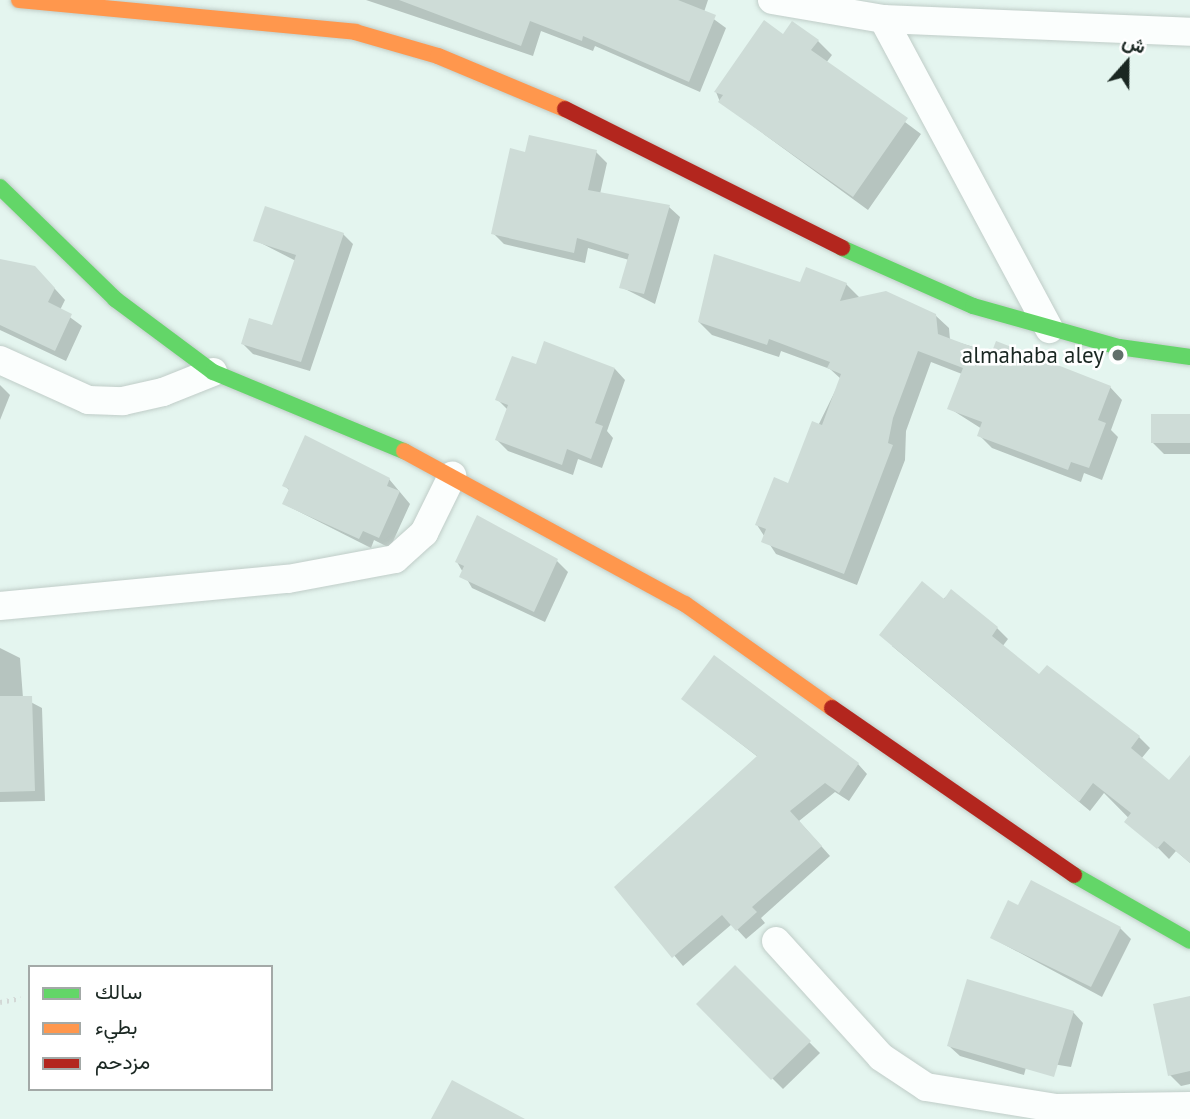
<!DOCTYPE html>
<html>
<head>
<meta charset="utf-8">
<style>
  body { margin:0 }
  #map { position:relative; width:1190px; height:1119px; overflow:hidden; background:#e4f5ef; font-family:"PT Sans",Vazirmatn,sans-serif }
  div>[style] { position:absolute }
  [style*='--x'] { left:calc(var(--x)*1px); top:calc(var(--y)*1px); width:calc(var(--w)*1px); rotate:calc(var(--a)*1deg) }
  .shadow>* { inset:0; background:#0003 }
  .building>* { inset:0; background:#cedcd7 }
  .path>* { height:4.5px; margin-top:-2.25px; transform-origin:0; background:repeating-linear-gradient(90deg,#d3d8d6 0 2px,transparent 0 7px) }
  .roads { filter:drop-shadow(0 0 2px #c0cdc8) drop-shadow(0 0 2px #c0cdc8) }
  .street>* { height:28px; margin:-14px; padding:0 14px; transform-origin:14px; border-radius:14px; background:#fbfefd }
  .fast>* { height:16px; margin:-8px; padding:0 8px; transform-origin:8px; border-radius:8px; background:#63d668 }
  .slow>* { height:16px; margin:-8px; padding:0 8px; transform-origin:8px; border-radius:8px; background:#ff974d }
  .jam>* { height:16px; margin:-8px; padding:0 8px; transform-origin:8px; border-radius:8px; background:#b3261e }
  .dots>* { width:19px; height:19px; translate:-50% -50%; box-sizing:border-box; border:4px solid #fff; border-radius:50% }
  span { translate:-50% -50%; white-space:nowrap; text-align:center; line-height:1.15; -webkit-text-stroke:5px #fff; paint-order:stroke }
  .poi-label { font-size:23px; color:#1a2722 }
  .right { translate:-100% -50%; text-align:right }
  .legend { position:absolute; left:28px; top:965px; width:245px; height:126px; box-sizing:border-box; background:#fff; border:2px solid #a3a9a7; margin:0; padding:9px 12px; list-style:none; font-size:21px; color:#1a2722 }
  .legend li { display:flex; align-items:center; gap:14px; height:35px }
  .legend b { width:35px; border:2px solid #a3a9a7 }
  .north { position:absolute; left:1092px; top:28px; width:70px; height:70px; -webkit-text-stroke:5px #fff; paint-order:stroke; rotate:21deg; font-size:19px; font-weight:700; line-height:28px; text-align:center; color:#1a2722 }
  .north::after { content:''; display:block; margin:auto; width:24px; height:32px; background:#1a2722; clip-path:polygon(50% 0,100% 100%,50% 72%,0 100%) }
</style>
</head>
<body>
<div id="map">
  <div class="shadow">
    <i style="clip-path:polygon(366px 0,708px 0,704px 12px,726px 28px,700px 92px,595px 46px,593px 51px,541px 31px,533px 56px)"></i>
    <i style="clip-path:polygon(784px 36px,818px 41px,832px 55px,826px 63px,921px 134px,868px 210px,720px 102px,716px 92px)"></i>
    <i style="clip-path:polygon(596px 152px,607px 163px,600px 194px,669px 207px,680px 217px,655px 304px,621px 287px,629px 260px,588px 248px,585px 263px,504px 244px,493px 233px,527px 154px)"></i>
    <i style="clip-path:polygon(343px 234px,353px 244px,310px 371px,253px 354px,243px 344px,273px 327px,296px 261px,255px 240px)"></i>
    <i style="clip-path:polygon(0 260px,46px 279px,65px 300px,60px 310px,82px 326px,66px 361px,0 330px)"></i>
    <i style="clip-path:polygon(801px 284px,846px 284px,859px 297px,935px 315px,949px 328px,950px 340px,1110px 387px,1122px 400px,1111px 430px,1118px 437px,1102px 480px,1084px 473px,1081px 482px,992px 448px,979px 435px,982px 429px,949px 408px,962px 374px,931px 362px,906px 431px,905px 460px,857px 585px,776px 554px,757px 525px,789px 485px,841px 379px,830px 369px,781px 351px,779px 357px,712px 335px,699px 322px)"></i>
    <i style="clip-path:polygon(537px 366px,615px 369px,625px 380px,607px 431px,613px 438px,602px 468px,578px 459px,573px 475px,508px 451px,497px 440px,508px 410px,498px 400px)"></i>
    <i style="clip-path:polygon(0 385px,10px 395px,0 420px)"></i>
    <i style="clip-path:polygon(1190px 416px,1190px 454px,1164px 454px,1153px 443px)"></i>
    <i style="clip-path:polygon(389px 479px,410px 504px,390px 548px,374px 540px,371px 548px,284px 504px,290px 491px,284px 485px)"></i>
    <i style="clip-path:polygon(557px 561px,568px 572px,545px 622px,472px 588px,457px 562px)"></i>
    <i style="clip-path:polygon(951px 592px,997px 628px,1008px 639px,1002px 647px,1040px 677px,1139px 737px,1150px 748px,1141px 759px,1169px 782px,1190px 780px,1190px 863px,1176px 851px,1169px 859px,1104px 793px,1090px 811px,892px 646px)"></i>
    <i style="clip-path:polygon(0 648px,20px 658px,23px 698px,42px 708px,45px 801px,0 802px)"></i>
    <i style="clip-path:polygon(683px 699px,858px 764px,867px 774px,849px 801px,835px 792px,799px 821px,830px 856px,761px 918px,765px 923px,746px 939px,732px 924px,683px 966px,617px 887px,758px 757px)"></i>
    <i style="clip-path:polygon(1019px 907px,1120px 928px,1131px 939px,1102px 997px,992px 938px)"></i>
    <i style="clip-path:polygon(735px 967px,820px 1053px,783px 1089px,698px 1004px)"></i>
    <i style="clip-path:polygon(1190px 998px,1190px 1084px,1181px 1086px,1170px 1075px)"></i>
    <i style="clip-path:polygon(1073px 1012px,1083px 1023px,1071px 1067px,1028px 1060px,1024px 1075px,960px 1056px,949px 1046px)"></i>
  </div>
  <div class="building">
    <i style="clip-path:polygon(399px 0,678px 0,716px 15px,689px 82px,583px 36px,582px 41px,530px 21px,521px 46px)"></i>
    <i style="clip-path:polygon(764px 20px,783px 34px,792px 21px,819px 40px,811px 50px,908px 118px,853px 197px,718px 102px,723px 95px,714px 92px)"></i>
    <i style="clip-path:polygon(529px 135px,597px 150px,588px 190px,670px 205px,644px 294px,619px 288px,629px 254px,577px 238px,574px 253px,491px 234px,510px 148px,525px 152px)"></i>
    <i style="clip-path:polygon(265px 206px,344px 233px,301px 362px,241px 344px,249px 318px,272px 325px,296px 255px,253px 241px)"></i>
    <i style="clip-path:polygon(714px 254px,800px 282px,806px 267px,847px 283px,840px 301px,886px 291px,936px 314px,938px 334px,991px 354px,996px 341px,1111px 386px,1098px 420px,1106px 423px,1089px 468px,1071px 462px,1068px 470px,977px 436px,982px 422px,947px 409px,963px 368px,918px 351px,893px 418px,888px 443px,893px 445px,844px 574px,761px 542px,766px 529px,755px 525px,774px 477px,788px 483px,812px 421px,822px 425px,841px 374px,827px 368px,830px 362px,769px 339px,767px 345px,698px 322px)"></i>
    <i style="clip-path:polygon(0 259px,35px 266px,55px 288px,48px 302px,72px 314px,55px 351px,0 325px)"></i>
    <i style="clip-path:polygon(544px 341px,615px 368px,595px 423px,603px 426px,591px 459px,567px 449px,562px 465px,495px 440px,508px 405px,495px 400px,512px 356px,536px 364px)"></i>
    <i style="clip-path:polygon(1151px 414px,1190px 414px,1190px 443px,1151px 443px)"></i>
    <i style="clip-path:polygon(305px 435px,390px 478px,387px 486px,400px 491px,379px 538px,363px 531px,359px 539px,282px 504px,289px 489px,282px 486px)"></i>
    <i style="clip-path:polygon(477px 515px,558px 559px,534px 612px,459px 577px,464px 566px,455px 562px)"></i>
    <i style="clip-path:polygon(922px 581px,944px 599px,951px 589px,998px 627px,992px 636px,1039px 674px,1047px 665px,1140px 736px,1131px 748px,1169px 780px,1190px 755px,1190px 863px,1164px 841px,1157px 849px,1124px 822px,1131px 813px,1093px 783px,1079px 802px,879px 635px)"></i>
    <i style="clip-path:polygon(714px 655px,859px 763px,839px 793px,825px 783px,790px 811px,822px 846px,752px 907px,757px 912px,736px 931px,722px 915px,672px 958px,614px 887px,757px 756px,681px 699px)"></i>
    <i style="clip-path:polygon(0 696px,32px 696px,35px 791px,0 792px)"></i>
    <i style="clip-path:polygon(1031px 880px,1121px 927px,1091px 987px,990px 938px,1008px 900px,1018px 905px)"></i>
    <i style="clip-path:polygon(735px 965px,811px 1041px,771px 1080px,696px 1004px)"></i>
    <i style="clip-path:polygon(967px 979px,1074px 1011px,1054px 1077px,947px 1046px)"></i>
    <i style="clip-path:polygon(1190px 996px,1190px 1071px,1168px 1076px,1153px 1004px)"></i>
    <i style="clip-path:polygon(452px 1080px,525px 1119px,431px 1119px)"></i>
  </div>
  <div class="path">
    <i style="--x:0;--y:1002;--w:21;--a:-11"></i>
  </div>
  <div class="roads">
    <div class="street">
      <i style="--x:772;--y:0;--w:113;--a:9.7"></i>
      <i style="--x:883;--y:19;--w:307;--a:2.4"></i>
      <i style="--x:883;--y:19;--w:352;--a:61.8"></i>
      <i style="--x:0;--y:360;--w:97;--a:24.4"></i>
      <i style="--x:88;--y:400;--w:35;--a:2"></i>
      <i style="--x:123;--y:401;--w:41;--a:-12.7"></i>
      <i style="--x:163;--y:392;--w:54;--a:-21.8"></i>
      <i style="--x:0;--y:606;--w:289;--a:-5.4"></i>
      <i style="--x:288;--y:579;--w:109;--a:-10.6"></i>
      <i style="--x:395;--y:559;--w:39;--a:-42"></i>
      <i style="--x:424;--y:533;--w:64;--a:-63.8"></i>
      <i style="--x:776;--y:941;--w:156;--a:47.8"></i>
      <i style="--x:881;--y:1057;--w:54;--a:33.7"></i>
      <i style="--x:926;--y:1087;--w:132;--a:9.2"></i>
      <i style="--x:1056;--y:1108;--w:134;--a:-0.9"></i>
    </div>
    <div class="fast">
      <i style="--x:0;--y:187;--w:161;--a:44.2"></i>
      <i style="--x:115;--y:299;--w:122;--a:36.7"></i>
      <i style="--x:213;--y:372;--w:207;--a:22.5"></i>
      <i style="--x:842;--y:248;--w:143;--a:23.9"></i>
      <i style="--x:973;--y:306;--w:152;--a:15.7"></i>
      <i style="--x:1119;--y:347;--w:72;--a:8"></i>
      <i style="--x:1074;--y:875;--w:133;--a:29.6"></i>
    </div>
    <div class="slow">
      <i style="--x:19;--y:0;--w:338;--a:5.4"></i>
      <i style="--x:355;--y:32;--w:86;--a:16.1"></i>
      <i style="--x:438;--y:56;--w:138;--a:22.7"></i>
      <i style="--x:404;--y:451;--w:320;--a:28.6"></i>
      <i style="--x:685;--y:604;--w:180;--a:35.3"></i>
    </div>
    <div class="jam">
      <i style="--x:565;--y:109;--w:310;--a:26.6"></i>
      <i style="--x:832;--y:708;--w:294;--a:34.6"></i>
    </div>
  </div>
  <div class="dots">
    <i style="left:1118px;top:355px;background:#616f6a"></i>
  </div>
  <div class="poi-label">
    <span class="right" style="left:1104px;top:355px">almahaba aley</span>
  </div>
  <ul class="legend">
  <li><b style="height:9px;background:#63d668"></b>سالك</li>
  <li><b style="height:9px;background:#ff974d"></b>بطيء</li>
  <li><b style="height:9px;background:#b3261e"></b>مزدحم</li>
  </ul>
  <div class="north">ش</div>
</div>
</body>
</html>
